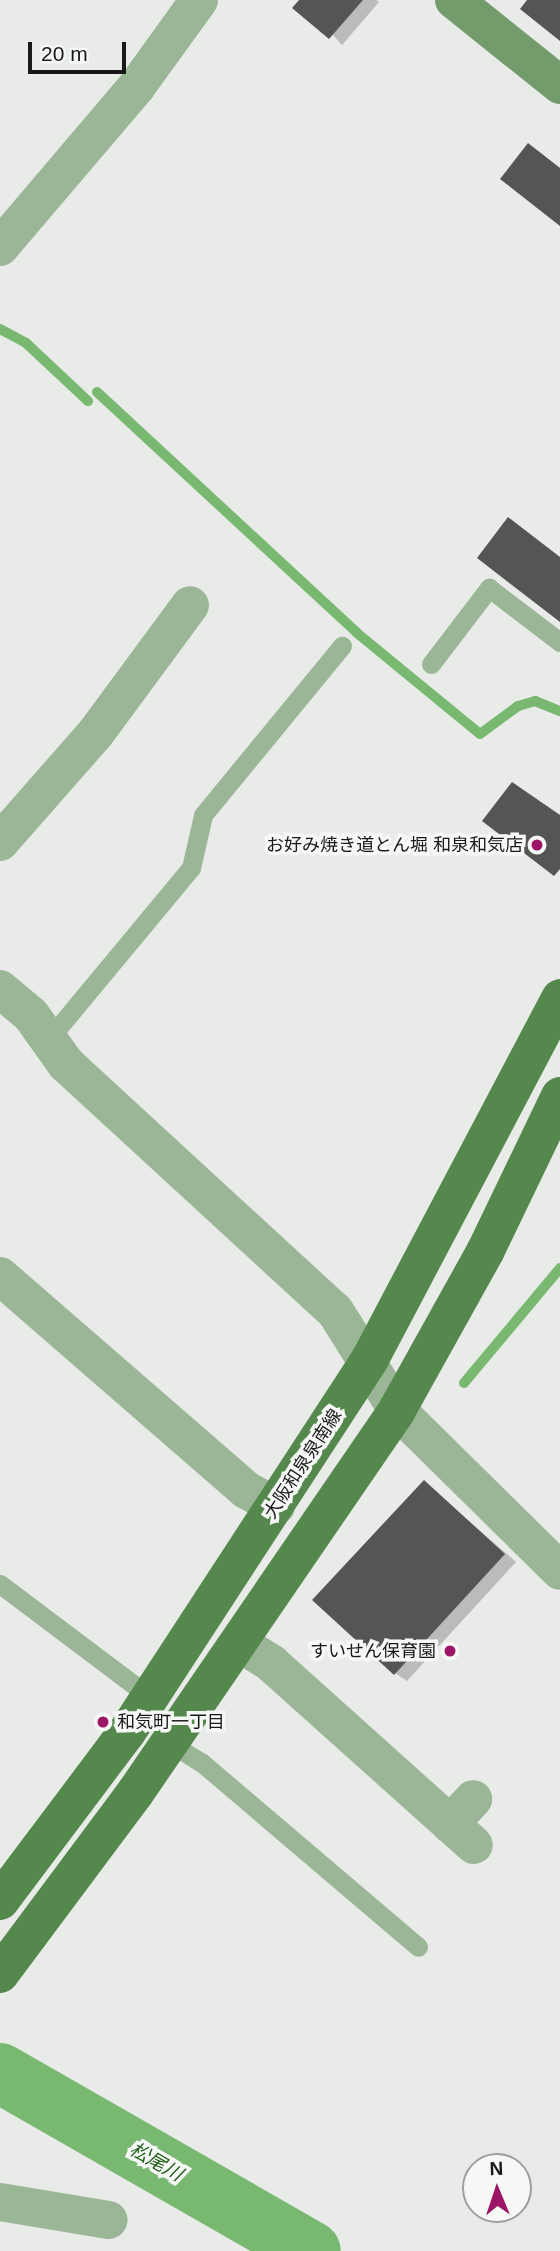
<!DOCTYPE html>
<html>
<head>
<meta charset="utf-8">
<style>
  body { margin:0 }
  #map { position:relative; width:560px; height:2251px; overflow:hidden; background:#e8ebe7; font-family:Helvetica,"Noto Sans JP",sans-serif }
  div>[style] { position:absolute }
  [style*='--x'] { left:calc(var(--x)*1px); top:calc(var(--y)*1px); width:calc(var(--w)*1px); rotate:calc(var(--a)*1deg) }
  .shadow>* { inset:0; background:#0003 }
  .stream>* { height:10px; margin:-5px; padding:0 5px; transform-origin:5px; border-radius:5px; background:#79b870 }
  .river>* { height:60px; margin:-30px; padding:0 30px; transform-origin:30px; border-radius:30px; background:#79b870 }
  .building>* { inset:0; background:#535653 }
  .lane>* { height:19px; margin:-9.5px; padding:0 9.5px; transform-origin:9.5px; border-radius:9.5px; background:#9ab696 }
  .street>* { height:38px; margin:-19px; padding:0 19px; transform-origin:19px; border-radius:19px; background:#9ab696 }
  .secondary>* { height:38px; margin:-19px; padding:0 19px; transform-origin:19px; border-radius:19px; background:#739b6c }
  .primary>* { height:38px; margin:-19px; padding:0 19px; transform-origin:19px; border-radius:19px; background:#55884d }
  .dots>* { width:19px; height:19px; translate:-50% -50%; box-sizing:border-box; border:4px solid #f5f8f5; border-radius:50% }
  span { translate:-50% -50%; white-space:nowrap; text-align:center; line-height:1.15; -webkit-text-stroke:7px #f5f8f5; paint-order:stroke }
  .poi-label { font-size:18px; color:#181918 }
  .right { translate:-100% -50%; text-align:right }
  .left { translate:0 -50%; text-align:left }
  .street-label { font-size:18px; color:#181918 }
  .water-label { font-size:19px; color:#225f19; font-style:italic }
  .north { position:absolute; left:462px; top:2153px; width:70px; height:70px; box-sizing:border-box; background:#f5f8f5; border:2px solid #9d9f9d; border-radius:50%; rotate:358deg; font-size:19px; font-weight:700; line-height:28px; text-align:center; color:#181918 }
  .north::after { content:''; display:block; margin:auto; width:24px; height:32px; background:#9d1566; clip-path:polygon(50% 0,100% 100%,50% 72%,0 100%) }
  .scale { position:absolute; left:28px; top:42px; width:98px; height:32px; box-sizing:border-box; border:4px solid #181918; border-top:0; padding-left:9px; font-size:21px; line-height:24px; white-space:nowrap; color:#181918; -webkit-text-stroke:5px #f5f8f5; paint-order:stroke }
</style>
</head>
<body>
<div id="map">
  <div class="shadow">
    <i style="clip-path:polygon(301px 0,376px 0,379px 2px,342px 45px)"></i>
    <i style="clip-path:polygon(424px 1482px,516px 1562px,407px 1681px,395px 1673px)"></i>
  </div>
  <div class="stream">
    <i style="--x:0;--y:329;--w:30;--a:28"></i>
    <i style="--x:26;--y:343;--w:85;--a:43.1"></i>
    <i style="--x:97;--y:392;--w:355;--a:42.8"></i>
    <i style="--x:357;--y:633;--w:159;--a:39.4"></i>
    <i style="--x:480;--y:734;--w:47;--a:-36.4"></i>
    <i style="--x:518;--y:706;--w:18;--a:-16"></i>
    <i style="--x:535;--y:701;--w:27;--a:22"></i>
    <i style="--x:464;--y:1383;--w:150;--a:-50.1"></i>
  </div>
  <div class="river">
    <i style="--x:0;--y:2073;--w:358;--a:29.8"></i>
  </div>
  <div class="building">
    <i style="clip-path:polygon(299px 0,363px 0,329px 39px,292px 8px)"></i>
    <i style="clip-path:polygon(527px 0,560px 0,560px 41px,520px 9px)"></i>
    <i style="clip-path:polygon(528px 143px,560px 168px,560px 226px,500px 179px)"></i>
    <i style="clip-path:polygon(508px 517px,560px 557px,560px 622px,477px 558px)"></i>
    <i style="clip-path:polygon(512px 782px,560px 815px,560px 869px,554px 876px,482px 821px)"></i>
    <i style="clip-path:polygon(424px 1480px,505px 1554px,394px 1675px,312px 1600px)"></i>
  </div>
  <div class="lane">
    <i style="--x:431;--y:664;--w:96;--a:-52.7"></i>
    <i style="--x:489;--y:588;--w:89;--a:37.3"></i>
    <i style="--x:48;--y:1040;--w:224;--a:-50.3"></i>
    <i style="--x:191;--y:868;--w:54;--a:-77.2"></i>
    <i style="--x:203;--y:815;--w:219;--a:-50.6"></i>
    <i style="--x:0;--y:1584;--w:188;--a:37"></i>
    <i style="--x:170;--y:1743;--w:36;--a:32"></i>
    <i style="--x:201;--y:1762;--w:285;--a:40.4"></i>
  </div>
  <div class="street">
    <i style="--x:0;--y:247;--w:211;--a:-49.6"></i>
    <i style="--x:137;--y:86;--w:106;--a:-54.2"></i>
    <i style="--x:0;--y:842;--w:144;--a:-48.7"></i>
    <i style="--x:95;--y:734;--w:160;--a:-53.6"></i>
    <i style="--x:0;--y:989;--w:40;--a:40"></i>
    <i style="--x:31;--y:1015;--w:60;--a:54.5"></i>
    <i style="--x:66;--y:1064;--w:365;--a:42.6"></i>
    <i style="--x:335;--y:1311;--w:117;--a:57.9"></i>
    <i style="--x:397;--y:1410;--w:229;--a:44.6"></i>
    <i style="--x:0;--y:1276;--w:326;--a:41"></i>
    <i style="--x:246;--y:1490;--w:34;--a:28"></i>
    <i style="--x:239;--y:1643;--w:39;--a:32"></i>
    <i style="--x:272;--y:1664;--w:271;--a:41.9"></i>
    <i style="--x:450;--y:1824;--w:34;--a:-47"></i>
    <i style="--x:0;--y:2202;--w:110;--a:9.4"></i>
  </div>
  <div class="secondary">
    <i style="--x:454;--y:0;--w:136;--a:38.7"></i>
  </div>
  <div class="primary">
    <i style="--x:0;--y:1901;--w:211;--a:-53.1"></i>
    <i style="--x:127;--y:1732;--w:445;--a:-56.9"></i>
    <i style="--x:370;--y:1359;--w:408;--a:-62.2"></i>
    <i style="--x:0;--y:1974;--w:226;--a:-53.3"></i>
    <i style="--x:135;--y:1793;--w:464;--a:-55.6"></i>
    <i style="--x:397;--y:1410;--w:181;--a:-60.9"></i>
    <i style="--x:485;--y:1252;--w:173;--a:-64.3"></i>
  </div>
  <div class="dots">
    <i style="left:537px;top:845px;background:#9d1566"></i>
    <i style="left:450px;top:1651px;background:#9d1566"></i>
    <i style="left:103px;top:1722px;background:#9d1566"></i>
  </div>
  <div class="poi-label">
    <span class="right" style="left:523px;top:845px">お好み焼き道とん堀 和泉和気店</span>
    <span class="right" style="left:436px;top:1651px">すいせん保育園</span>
    <span class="left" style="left:117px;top:1722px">和気町一丁目</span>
  </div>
  <div class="street-label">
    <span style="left:303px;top:1464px;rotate:-57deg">大阪和泉泉南線</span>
  </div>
  <div class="water-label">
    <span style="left:156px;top:2162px;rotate:30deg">松尾川</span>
  </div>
  <div class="north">N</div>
  <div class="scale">20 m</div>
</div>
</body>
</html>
